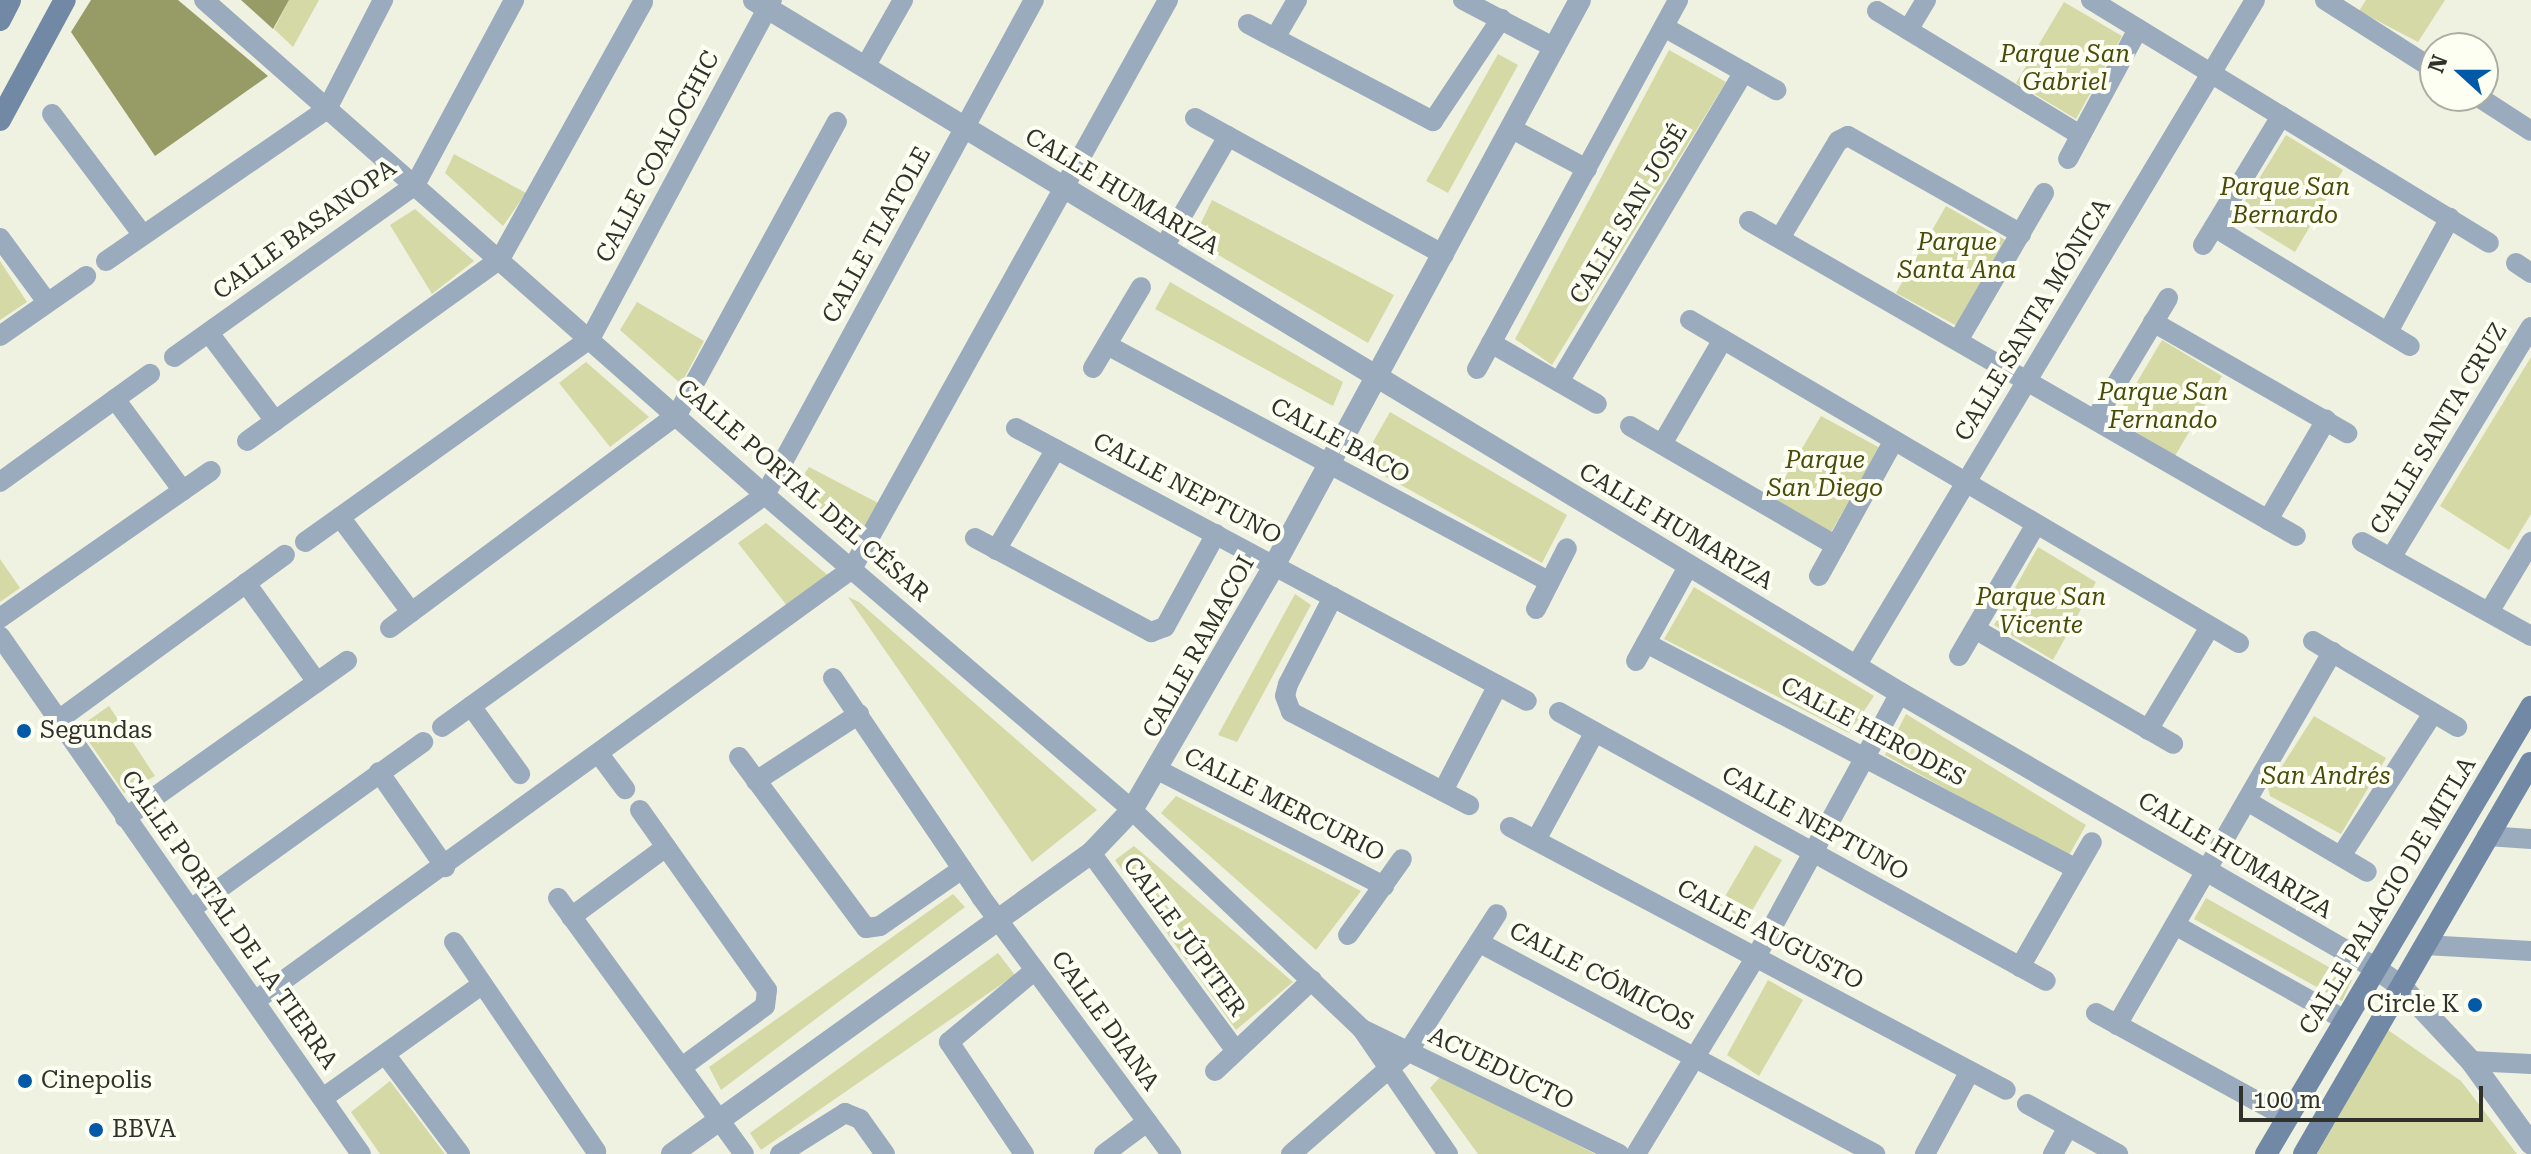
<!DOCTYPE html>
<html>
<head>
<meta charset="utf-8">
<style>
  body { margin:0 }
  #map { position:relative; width:2531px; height:1154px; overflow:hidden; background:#f0f2e1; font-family:"Roboto Serif",serif }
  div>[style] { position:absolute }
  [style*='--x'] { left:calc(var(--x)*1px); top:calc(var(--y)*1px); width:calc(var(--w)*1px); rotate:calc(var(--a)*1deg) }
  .green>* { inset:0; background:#d4d9a5 }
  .water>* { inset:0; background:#979c67 }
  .minor>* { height:20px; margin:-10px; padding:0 10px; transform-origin:10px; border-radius:10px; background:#9babbe }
  .tertiary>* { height:22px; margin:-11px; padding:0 11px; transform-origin:11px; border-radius:11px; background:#9babbe }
  .secondary>* { height:22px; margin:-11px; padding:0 11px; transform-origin:11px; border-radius:11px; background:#7289a5 }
  .dots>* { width:22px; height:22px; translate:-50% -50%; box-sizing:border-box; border:4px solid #fdfff2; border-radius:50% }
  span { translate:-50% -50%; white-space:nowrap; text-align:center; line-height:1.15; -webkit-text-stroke:8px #fdfff2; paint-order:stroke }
  .park-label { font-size:24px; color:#484b0a; font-style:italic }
  .street-label { font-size:24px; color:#30312a }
  .poi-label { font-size:24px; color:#30312a }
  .left { translate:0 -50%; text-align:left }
  .right { translate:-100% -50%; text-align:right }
  .north { position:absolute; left:2419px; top:32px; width:80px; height:80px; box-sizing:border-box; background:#fdfff2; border:2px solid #abada2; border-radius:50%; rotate:291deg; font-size:22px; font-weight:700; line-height:32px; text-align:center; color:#30312a }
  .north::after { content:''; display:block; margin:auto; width:28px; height:36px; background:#0259a7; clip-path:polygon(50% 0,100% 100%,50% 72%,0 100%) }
  .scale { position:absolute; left:2239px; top:1086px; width:244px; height:36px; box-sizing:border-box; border:4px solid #30312a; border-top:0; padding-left:10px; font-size:24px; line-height:28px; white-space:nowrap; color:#30312a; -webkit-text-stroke:6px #fdfff2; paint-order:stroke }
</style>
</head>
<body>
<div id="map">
  <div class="green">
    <i style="clip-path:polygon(289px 0,319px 0,293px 47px,274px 29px)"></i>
    <i style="clip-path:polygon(2366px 0,2445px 0,2418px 42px,2359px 11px)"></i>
    <i style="clip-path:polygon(2064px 2px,2122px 36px,2076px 119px,2016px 83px)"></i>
    <i style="clip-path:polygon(1669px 50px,1726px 82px,1552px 365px,1515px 339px)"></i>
    <i style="clip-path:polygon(1498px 54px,1518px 65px,1448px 193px,1426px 181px)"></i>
    <i style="clip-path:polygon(2286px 135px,2343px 170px,2295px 252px,2236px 216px)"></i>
    <i style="clip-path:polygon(454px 154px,526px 193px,503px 226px,445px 173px)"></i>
    <i style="clip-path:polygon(1212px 200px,1394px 295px,1368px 343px,1193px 240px)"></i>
    <i style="clip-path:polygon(1946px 206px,2007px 241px,1957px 326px,1896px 293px)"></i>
    <i style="clip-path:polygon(415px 209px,474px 261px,432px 294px,390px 225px)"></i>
    <i style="clip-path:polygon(0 261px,27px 302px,0 320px)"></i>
    <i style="clip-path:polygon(1170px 282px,1343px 382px,1333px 406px,1155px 309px)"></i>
    <i style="clip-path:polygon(637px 302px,704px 341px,681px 384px,620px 330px)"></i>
    <i style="clip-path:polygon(2162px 340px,2222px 376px,2175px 456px,2115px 419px)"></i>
    <i style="clip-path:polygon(2531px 357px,2531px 514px,2509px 550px,2440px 506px)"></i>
    <i style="clip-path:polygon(586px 362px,649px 417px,610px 447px,559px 383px)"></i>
    <i style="clip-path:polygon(1390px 412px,1567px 515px,1542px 563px,1361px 463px)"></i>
    <i style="clip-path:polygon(1821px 416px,1880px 448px,1831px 532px,1773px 498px)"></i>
    <i style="clip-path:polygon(809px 467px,882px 505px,855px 540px,795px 488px)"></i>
    <i style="clip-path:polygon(766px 523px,830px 577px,788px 607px,738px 543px)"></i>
    <i style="clip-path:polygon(2038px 547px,2096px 582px,2053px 660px,1994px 625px)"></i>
    <i style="clip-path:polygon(0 559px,20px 588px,0 602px)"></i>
    <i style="clip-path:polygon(1694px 587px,1874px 696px,1849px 733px,1664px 639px)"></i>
    <i style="clip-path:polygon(1295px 594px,1311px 605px,1237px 742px,1218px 735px)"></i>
    <i style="clip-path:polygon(848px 597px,859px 602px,1097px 810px,1032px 862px)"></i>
    <i style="clip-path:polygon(109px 706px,155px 776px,124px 793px,79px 727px)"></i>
    <i style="clip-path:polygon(1906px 714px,2086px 825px,2068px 857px,1885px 755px)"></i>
    <i style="clip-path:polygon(2314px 716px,2386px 758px,2341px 834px,2270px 796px,2268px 788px)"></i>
    <i style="clip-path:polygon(1176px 796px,1361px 891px,1316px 950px,1161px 813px)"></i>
    <i style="clip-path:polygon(1755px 845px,1782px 860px,1740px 931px,1713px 917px)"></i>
    <i style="clip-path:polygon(1134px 846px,1293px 982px,1236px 1030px,1115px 860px)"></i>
    <i style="clip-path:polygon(953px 894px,965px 907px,721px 1090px,709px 1067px)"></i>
    <i style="clip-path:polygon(2206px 898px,2352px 980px,2342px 1001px,2194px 919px)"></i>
    <i style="clip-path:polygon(998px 953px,1015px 975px,761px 1150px,750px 1133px)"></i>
    <i style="clip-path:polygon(1768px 980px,1803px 1000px,1759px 1076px,1727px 1055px)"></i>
    <i style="clip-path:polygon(2388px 1030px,2461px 1081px,2517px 1154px,2317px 1154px)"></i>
    <i style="clip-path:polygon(1441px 1076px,1595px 1154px,1478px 1154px,1430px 1088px)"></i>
    <i style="clip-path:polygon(390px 1081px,445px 1154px,380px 1154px,351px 1112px)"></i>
  </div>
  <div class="water">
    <i style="clip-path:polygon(91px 0,178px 0,268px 76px,155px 156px,71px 32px)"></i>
    <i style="clip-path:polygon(241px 0,289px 0,273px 29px)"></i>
  </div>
  <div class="minor">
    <i style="--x:204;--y:0;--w:748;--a:41.42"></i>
    <i style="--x:765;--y:495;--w:484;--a:40.6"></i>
    <i style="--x:1132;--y:810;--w:318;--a:43.6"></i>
    <i style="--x:1362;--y:1029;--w:152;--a:55.5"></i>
    <i style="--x:1463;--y:0;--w:104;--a:27.6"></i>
    <i style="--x:2091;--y:0;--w:466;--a:31.4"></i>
    <i style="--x:2325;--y:0;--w:130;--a:32.5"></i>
    <i style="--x:1877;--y:11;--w:238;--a:31.4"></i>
    <i style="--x:1248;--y:24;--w:209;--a:27.7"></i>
    <i style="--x:1433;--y:121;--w:123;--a:-56.3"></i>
    <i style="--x:1664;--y:27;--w:129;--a:29.4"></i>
    <i style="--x:1908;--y:30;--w:35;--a:-59"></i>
    <i style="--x:1275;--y:38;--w:44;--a:-59.9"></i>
    <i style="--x:865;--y:67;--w:77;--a:-60.4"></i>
    <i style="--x:2477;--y:96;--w:64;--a:32.9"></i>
    <i style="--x:52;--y:114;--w:151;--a:53.1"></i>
    <i style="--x:1195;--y:118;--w:284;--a:28.8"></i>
    <i style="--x:1512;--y:129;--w:85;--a:28.1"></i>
    <i style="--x:2068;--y:159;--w:148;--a:-61.7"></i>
    <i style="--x:1749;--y:221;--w:631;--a:29.94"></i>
    <i style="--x:2214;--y:227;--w:229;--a:31.3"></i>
    <i style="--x:0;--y:238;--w:79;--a:53.7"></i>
    <i style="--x:1780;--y:238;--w:113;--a:-59.1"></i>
    <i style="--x:1838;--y:141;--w:11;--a:-27"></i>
    <i style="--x:1848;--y:136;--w:199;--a:29.5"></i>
    <i style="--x:2203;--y:245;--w:151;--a:-58.8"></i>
    <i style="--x:1164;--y:247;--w:128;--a:-60"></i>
    <i style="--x:106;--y:261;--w:268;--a:-34.5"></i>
    <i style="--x:327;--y:109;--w:123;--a:-62.8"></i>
    <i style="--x:2516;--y:263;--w:18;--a:34"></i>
    <i style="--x:1690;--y:320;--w:637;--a:30.47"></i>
    <i style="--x:2153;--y:322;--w:224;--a:29.8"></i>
    <i style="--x:2388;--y:332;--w:130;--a:-61.5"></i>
    <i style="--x:209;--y:333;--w:110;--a:53.1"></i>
    <i style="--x:0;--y:336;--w:105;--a:-34.9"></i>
    <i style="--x:1959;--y:339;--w:169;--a:-59.8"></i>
    <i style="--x:1491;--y:343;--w:122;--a:29.9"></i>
    <i style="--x:1107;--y:345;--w:502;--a:28.15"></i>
    <i style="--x:174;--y:357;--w:296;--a:-35.5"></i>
    <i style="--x:415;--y:185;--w:210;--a:-61.8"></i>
    <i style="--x:1093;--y:368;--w:94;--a:-59.3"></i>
    <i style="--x:1477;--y:369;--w:420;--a:-61.4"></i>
    <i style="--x:1559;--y:382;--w:361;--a:-59.2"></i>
    <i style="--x:115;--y:399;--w:114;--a:53.5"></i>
    <i style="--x:2096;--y:418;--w:140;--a:-59"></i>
    <i style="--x:1630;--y:426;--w:238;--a:30.2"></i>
    <i style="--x:1016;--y:428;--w:579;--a:28.11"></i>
    <i style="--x:247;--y:441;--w:312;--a:-35.7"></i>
    <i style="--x:500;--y:259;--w:294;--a:-60.9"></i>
    <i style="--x:1662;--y:444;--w:121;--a:-59.8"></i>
    <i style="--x:0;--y:482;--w:185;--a:-35.8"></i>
    <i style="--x:340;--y:517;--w:119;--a:53.2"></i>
    <i style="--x:2268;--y:520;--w:116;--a:-59.9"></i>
    <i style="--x:975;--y:538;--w:200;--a:28.1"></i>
    <i style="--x:1151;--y:632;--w:15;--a:-20"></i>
    <i style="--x:1165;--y:627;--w:106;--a:-61.3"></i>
    <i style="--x:305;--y:542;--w:350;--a:-35.5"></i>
    <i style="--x:590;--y:339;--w:385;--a:-61.8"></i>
    <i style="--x:2362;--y:542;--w:193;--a:29.1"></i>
    <i style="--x:996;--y:550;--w:117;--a:-59.3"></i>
    <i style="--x:2391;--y:558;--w:270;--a:-58.8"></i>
    <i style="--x:1819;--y:576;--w:155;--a:-61.1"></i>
    <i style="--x:246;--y:583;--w:122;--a:54.4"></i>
    <i style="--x:1333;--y:597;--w:98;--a:117.3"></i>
    <i style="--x:1288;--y:684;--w:12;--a:104"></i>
    <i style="--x:1285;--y:696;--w:17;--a:69"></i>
    <i style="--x:1291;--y:712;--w:201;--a:27.6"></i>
    <i style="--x:1536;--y:609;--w:68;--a:-63.1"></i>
    <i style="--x:2489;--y:612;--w:82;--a:-59"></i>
    <i style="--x:0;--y:618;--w:257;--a:-34.9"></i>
    <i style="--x:390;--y:628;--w:357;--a:-36.6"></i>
    <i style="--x:677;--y:415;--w:334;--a:-61.4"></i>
    <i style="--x:1975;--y:629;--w:229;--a:30.1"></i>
    <i style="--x:0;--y:636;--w:631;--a:55.13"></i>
    <i style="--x:2313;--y:641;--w:168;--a:30.8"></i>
    <i style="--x:1646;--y:643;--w:486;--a:27.7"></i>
    <i style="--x:1959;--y:656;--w:153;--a:-59.7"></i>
    <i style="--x:1636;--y:661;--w:110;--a:-61.1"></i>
    <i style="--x:1856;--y:666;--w:776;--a:-59.07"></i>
    <i style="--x:833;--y:678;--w:264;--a:55.9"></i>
    <i style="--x:981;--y:897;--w:320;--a:53.5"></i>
    <i style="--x:471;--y:706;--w:84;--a:54.2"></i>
    <i style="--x:1559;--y:712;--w:556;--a:28.91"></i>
    <i style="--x:57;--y:721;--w:282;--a:-36.1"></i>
    <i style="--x:442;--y:727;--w:398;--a:-35.7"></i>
    <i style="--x:765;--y:495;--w:563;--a:-61.48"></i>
    <i style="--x:2148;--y:730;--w:120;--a:-59"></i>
    <i style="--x:599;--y:754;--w:44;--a:53.4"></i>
    <i style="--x:739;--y:757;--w:213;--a:53.4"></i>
    <i style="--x:866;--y:928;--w:14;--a:-8"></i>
    <i style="--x:880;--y:926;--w:100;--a:-34.8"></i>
    <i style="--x:1160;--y:771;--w:252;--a:27.2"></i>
    <i style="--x:379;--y:772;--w:116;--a:55.2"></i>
    <i style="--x:756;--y:781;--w:123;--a:-33"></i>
    <i style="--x:1443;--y:791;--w:119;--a:-62.6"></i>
    <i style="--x:2247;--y:801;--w:139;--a:30.6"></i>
    <i style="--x:640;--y:810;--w:220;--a:54.8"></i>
    <i style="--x:767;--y:990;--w:16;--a:97"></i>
    <i style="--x:765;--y:1006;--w:103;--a:143.7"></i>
    <i style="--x:125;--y:818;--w:272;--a:-35.3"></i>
    <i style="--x:1510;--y:827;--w:561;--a:27.93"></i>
    <i style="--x:2487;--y:836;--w:44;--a:3.9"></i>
    <i style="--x:1536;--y:840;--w:123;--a:-61.4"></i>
    <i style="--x:1091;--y:853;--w:245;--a:53.8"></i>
    <i style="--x:2341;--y:856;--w:170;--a:-57.2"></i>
    <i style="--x:558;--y:898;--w:316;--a:54"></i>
    <i style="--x:191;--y:909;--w:286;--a:-35.7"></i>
    <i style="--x:571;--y:917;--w:118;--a:-36.4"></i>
    <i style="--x:2175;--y:925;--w:195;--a:29.2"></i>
    <i style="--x:1348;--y:935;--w:93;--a:-54.6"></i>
    <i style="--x:454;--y:942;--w:253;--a:55.8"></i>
    <i style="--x:1480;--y:943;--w:448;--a:28.1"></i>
    <i style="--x:2425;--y:945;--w:106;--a:3.2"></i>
    <i style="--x:2020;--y:967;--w:144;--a:-60.1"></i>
    <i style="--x:255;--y:1001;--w:737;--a:-35.89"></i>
    <i style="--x:852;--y:569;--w:651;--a:-60.95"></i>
    <i style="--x:2096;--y:1013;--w:219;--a:28.7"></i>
    <i style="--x:2117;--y:1025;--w:431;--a:-60"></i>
    <i style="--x:1362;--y:1029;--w:286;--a:25.9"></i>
    <i style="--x:385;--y:1054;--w:125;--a:53.1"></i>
    <i style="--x:2471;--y:1061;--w:60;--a:2.9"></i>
    <i style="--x:1215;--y:1071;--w:133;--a:-43.2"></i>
    <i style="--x:323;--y:1098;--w:196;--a:-35.5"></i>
    <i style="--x:2027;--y:1104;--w:104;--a:28.8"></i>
    <i style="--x:780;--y:1154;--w:77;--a:-32.2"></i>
    <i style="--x:845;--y:1113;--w:16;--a:22"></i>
    <i style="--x:860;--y:1119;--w:43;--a:54.5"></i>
    <i style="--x:1024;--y:1154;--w:135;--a:-123.8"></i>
    <i style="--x:949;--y:1042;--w:112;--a:-39.9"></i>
    <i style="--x:1104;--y:1154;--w:54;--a:-36.7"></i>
    <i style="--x:1291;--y:1154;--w:155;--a:-41.1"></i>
    <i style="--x:1408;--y:1052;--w:164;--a:-57.2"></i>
    <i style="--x:1636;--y:1154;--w:231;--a:-58.7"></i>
    <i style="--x:1756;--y:957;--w:301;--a:-61.4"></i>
    <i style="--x:1925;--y:1154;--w:94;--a:-61.5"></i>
    <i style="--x:2053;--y:1154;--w:31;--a:-61"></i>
  </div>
  <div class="tertiary">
    <i style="--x:754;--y:0;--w:1339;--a:31.16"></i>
    <i style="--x:1900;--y:693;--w:549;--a:30.07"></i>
    <i style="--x:2375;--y:968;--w:32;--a:35"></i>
    <i style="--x:2401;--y:986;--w:103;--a:47"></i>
    <i style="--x:2471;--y:1061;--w:102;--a:54.1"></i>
    <i style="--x:672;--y:1154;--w:516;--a:-35.69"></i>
    <i style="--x:1091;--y:853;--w:59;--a:-46.4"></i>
    <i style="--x:1132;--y:810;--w:285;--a:-59.8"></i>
    <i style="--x:1275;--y:564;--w:641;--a:-61.6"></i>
  </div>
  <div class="secondary">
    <i style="--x:0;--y:20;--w:22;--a:-63"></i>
    <i style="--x:0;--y:120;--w:136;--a:-61.6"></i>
    <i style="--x:2266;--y:1154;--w:520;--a:-59.34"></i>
    <i style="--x:2304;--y:1154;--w:452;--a:-59.9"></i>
  </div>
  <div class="dots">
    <i style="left:24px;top:731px;background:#0259a7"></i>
    <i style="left:2475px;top:1005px;background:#0259a7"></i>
    <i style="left:25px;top:1081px;background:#0259a7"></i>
    <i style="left:96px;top:1130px;background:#0259a7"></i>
  </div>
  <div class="park-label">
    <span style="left:2065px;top:69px">Parque San<br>Gabriel</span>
    <span style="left:2285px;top:202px">Parque San<br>Bernardo</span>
    <span style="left:1957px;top:257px">Parque<br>Santa Ana</span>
    <span style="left:2163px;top:407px">Parque San<br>Fernando</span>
    <span style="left:1825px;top:475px">Parque<br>San Diego</span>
    <span style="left:2041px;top:612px">Parque San<br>Vicente</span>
    <span style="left:2326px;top:777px">San Andrés</span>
  </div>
  <div class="street-label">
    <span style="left:658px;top:157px;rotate:-62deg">CALLE COALOCHIC</span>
    <span style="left:1122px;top:192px;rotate:31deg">CALLE HUMARIZA</span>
    <span style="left:1629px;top:214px;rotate:-59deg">CALLE SAN JOSÉ</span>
    <span style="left:305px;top:230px;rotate:-36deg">CALLE BASANOPA</span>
    <span style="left:877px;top:235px;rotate:-61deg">CALLE TLATOLE</span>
    <span style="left:2033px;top:320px;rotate:-59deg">CALLE SANTA MÓNICA</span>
    <span style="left:2439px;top:429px;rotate:-59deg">CALLE SANTA CRUZ</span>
    <span style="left:1340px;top:441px;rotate:28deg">CALLE BACO</span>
    <span style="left:1187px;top:489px;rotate:28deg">CALLE NEPTUNO</span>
    <span style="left:803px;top:491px;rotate:41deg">CALLE PORTAL DEL CÉSAR</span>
    <span style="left:1676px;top:527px;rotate:31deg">CALLE HUMARIZA</span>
    <span style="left:1199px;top:647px;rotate:-61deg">CALLE RAMACOI</span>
    <span style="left:1873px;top:732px;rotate:28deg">CALLE HERODES</span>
    <span style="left:1284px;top:805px;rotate:27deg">CALLE MERCURIO</span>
    <span style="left:1815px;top:824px;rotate:29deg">CALLE NEPTUNO</span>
    <span style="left:2235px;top:856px;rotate:31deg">CALLE HUMARIZA</span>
    <span style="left:2388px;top:896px;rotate:-59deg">CALLE PALACIO DE MITLA</span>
    <span style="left:229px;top:920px;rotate:55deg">CALLE PORTAL DE LA TIERRA</span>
    <span style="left:1770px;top:935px;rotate:28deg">CALLE AUGUSTO</span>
    <span style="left:1184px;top:937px;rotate:54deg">CALLE JÚPITER</span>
    <span style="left:1601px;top:977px;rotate:28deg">CALLE CÓMICOS</span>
    <span style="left:1105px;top:1021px;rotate:54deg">CALLE DIANA</span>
    <span style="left:1501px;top:1069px;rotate:26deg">ACUEDUCTO</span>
  </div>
  <div class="poi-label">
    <span class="left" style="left:40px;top:731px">Segundas</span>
    <span class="right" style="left:2459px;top:1005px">Circle K</span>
    <span class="left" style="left:41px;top:1081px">Cinepolis</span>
    <span class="left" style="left:112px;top:1130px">BBVA</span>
  </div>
  <div class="north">N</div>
  <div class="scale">100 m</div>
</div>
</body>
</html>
